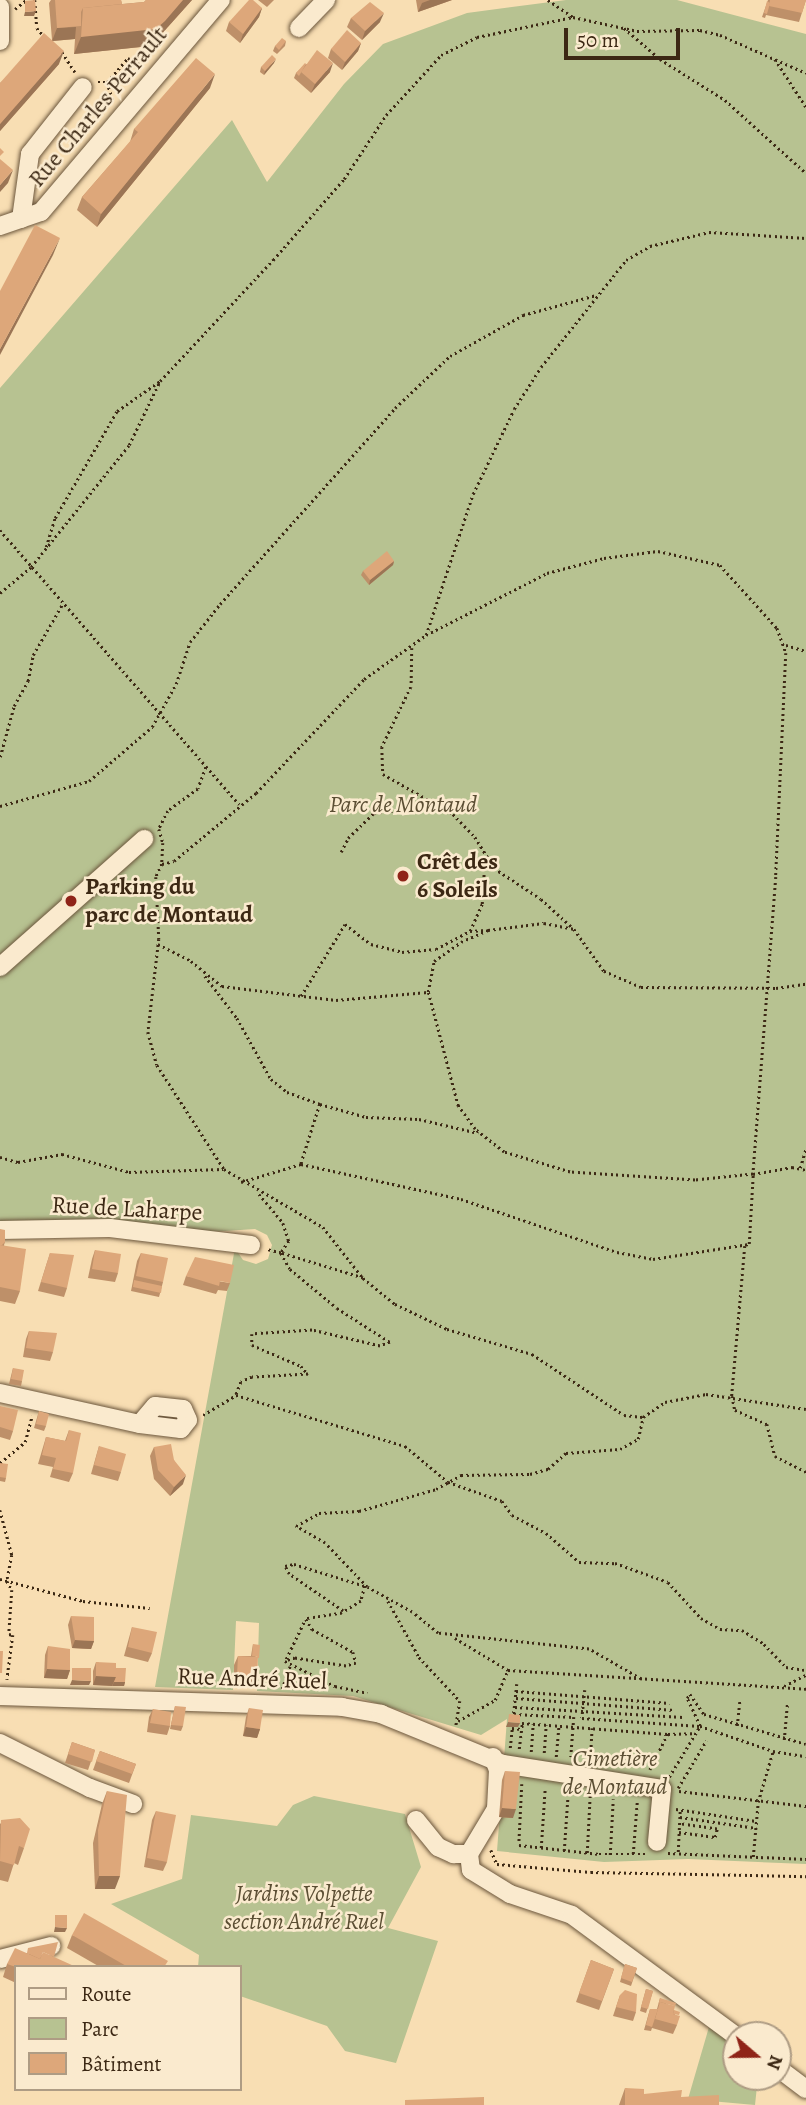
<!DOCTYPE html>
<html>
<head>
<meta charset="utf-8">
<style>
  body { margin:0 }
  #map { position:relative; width:806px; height:2105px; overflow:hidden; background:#f8deb3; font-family:Alegreya,serif }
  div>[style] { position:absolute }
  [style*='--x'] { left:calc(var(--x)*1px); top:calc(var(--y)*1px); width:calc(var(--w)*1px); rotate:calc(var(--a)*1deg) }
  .green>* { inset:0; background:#b7c291 }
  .path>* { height:2.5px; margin-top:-1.25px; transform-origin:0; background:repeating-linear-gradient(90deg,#3c2814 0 2px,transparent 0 5.5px) }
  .roads { filter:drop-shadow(0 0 2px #6b563c) drop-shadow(0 0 2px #6b563c) }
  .minor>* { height:18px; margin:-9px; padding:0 9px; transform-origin:9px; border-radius:9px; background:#faeace }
  .wall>* { inset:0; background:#be9069 }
  .shaded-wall>* { inset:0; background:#9b7555 }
  .building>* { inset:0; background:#dda77a }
  .dots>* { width:19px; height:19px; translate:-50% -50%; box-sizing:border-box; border:4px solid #faeace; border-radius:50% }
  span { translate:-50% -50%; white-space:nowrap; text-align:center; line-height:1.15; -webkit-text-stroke:5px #faeace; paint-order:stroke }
  .street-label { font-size:24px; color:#3c2814 }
  .park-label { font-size:24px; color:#5b4e33; font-style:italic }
  .poi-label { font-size:24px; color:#3c2814; font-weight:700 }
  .left { translate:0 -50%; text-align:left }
  .legend { position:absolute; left:14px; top:1965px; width:228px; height:126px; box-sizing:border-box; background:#faeace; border:2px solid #ae9c84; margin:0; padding:9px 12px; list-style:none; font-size:21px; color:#3c2814 }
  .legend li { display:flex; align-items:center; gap:14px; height:35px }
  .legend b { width:35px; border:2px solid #ae9c84 }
  .north { position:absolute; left:722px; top:2021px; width:70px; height:70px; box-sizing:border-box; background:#faeace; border:2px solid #ae9c84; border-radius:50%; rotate:110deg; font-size:19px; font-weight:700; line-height:28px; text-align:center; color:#3c2814 }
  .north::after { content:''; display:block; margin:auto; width:24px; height:32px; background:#8f2418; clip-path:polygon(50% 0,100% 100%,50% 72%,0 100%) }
  .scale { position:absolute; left:564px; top:28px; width:116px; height:32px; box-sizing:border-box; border:4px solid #3c2814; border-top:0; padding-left:9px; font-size:21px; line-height:24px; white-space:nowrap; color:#3c2814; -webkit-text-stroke:5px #faeace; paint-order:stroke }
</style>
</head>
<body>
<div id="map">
  <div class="green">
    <i style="clip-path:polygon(566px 0,677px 0,806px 34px,806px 1864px,688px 1859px,604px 1862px,497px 1851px,507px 1719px,481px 1735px,353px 1696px,257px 1691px,259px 1623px,236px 1621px,233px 1690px,155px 1687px,235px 1248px,243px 1260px,256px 1264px,268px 1259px,272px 1245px,267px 1235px,255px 1229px,210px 1232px,0 1223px,0 388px,232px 120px,267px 182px,344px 84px,383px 44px,467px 13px)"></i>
    <i style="clip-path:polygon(314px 1796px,405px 1814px,421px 1867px,388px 1928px,438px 1941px,396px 2063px,345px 2051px,327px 2026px,240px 1996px,240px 1967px,198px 1967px,199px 1955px,111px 1904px,182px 1879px,191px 1815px,277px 1826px,293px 1805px)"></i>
    <i style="clip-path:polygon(709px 2027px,736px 2047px,736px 2077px,758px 2077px,755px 2105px,688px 2099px)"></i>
  </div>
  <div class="path">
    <i style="--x:35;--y:0;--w:28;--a:86"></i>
    <i style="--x:37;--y:28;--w:11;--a:49"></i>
    <i style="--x:548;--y:0;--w:30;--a:34"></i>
    <i style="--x:573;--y:17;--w:66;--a:12.3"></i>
    <i style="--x:637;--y:31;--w:63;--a:-0.9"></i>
    <i style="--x:700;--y:30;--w:21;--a:14"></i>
    <i style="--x:720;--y:35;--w:94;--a:23.8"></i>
    <i style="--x:15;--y:9;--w:14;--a:-39"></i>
    <i style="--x:624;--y:28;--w:48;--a:40.7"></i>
    <i style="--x:660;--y:59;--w:77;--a:32.2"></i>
    <i style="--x:725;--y:100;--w:109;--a:42"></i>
    <i style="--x:62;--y:52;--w:24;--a:57"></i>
    <i style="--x:775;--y:59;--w:57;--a:57.1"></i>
    <i style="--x:98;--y:82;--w:9;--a:0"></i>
    <i style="--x:107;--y:82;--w:20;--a:72"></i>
    <i style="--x:107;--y:82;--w:32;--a:-49"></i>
    <i style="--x:128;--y:58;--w:13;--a:27"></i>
    <i style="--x:0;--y:530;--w:364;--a:48.9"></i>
    <i style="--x:46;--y:547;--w:30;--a:-73"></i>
    <i style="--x:55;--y:518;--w:124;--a:-59.9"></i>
    <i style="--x:117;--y:411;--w:52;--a:-34.9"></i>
    <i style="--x:160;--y:381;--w:166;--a:-47"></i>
    <i style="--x:273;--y:260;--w:108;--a:-48.8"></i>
    <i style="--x:344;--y:179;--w:77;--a:-56.7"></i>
    <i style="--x:386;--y:115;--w:81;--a:-47.5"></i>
    <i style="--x:441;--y:55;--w:40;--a:-26.6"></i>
    <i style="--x:477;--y:37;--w:98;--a:-11.8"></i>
    <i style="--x:0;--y:593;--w:40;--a:-40"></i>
    <i style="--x:31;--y:567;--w:156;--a:-51.2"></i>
    <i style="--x:129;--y:445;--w:69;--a:-64.2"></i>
    <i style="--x:426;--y:635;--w:136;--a:-27.1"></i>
    <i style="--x:547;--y:573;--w:59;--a:-14.7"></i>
    <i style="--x:604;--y:558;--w:54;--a:-7.4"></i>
    <i style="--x:658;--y:551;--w:64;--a:12.7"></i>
    <i style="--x:720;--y:565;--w:85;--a:47.9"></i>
    <i style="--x:777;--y:628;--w:27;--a:70"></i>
    <i style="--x:786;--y:653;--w:224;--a:92.6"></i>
    <i style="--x:776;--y:877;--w:298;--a:94.4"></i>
    <i style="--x:753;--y:1174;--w:58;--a:174.1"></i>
    <i style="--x:695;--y:1180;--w:125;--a:-176.3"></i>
    <i style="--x:570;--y:1172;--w:69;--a:-163.1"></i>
    <i style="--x:504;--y:1152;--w:37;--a:-142"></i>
    <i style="--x:475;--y:1129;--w:29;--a:-126"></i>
    <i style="--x:458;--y:1106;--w:118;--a:-104.7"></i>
    <i style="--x:786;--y:645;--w:21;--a:17"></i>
    <i style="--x:412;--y:648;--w:39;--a:91"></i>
    <i style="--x:411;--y:687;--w:67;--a:115.8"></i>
    <i style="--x:382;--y:747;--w:27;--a:88"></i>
    <i style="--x:383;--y:774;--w:81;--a:29.7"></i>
    <i style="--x:453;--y:814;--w:32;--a:46"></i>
    <i style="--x:475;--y:837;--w:36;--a:58"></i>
    <i style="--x:494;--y:868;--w:56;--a:33.4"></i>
    <i style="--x:541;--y:899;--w:43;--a:42.2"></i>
    <i style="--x:0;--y:757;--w:53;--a:-74.6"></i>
    <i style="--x:14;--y:706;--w:29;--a:-61"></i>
    <i style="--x:28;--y:681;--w:26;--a:-79"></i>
    <i style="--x:33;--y:655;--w:60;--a:-60"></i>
    <i style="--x:206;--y:767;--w:23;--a:110"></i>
    <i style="--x:198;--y:789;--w:37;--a:144"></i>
    <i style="--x:168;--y:811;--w:20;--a:117"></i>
    <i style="--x:159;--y:829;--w:15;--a:74"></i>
    <i style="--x:163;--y:843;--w:21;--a:93"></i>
    <i style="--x:162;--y:864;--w:14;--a:115"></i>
    <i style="--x:156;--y:877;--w:62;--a:87.2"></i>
    <i style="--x:159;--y:939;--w:94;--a:96.7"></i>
    <i style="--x:148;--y:1032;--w:34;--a:75"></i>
    <i style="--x:157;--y:1065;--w:124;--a:57.2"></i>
    <i style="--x:224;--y:1169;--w:115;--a:30.4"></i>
    <i style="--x:323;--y:1227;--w:65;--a:51.9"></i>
    <i style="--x:363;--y:1278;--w:41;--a:39.1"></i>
    <i style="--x:395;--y:1304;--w:58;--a:25.7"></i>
    <i style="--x:447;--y:1329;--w:89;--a:16.4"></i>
    <i style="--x:532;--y:1354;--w:110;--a:33.5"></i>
    <i style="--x:624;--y:1415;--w:19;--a:6"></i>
    <i style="--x:643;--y:1417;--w:27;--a:-34"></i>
    <i style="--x:665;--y:1402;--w:42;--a:-11"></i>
    <i style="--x:706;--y:1394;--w:101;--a:8.5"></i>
    <i style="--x:0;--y:806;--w:92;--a:-15.7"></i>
    <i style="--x:89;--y:781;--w:83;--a:-40.6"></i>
    <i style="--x:152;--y:727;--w:49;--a:-60.8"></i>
    <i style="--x:176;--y:684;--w:44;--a:-71.6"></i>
    <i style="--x:190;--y:642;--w:48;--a:-51.7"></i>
    <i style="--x:220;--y:604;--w:263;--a:-48.2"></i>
    <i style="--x:395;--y:408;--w:76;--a:-43.4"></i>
    <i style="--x:450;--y:356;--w:84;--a:-29.3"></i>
    <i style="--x:523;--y:315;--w:76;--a:-15.3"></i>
    <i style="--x:341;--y:852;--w:16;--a:-63"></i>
    <i style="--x:348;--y:838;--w:36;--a:-44"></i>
    <i style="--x:374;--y:813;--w:60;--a:-7.7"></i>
    <i style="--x:162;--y:864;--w:12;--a:-14"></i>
    <i style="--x:174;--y:861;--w:107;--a:-39.7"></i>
    <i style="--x:256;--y:793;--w:157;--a:-46.5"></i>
    <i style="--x:364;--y:679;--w:76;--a:-35.4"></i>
    <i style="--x:426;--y:635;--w:149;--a:-71.6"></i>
    <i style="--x:473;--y:494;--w:94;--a:-64.2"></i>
    <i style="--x:514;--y:409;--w:50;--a:-57.3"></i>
    <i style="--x:541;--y:367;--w:137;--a:-51.5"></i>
    <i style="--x:626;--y:260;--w:28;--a:-30"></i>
    <i style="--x:650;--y:246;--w:61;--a:-13.3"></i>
    <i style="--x:709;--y:232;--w:97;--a:3.5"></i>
    <i style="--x:470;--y:931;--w:30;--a:-66"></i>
    <i style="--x:482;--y:904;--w:48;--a:-86.4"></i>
    <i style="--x:158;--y:944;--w:37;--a:27"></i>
    <i style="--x:191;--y:961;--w:40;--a:39"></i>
    <i style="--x:222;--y:986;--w:115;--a:7"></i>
    <i style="--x:336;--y:1000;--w:92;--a:-5"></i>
    <i style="--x:428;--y:992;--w:32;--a:-79"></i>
    <i style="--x:434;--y:961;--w:33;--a:-35"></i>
    <i style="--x:461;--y:942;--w:30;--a:-24"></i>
    <i style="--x:488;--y:930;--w:56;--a:-7.1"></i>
    <i style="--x:544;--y:923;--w:31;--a:11"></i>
    <i style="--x:574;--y:929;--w:52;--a:54.5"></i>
    <i style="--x:604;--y:971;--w:40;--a:23.4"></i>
    <i style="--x:641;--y:987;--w:135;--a:0.4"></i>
    <i style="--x:776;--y:988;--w:30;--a:-8"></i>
    <i style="--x:205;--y:976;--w:53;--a:52.7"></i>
    <i style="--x:237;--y:1018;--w:70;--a:60.9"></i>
    <i style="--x:271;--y:1079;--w:21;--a:39"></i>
    <i style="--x:287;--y:1092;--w:35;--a:20"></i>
    <i style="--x:320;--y:1104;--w:63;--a:107.6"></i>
    <i style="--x:301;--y:996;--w:84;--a:-58.6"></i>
    <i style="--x:345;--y:924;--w:33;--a:38"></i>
    <i style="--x:371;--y:944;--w:32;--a:14"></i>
    <i style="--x:402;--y:952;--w:34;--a:-5"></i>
    <i style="--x:436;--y:949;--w:38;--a:-28"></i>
    <i style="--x:470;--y:931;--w:16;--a:-4"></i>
    <i style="--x:320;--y:1104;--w:48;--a:15.8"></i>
    <i style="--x:366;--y:1117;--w:53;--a:2.2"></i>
    <i style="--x:419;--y:1119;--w:61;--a:13.3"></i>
    <i style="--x:0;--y:1157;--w:19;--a:16"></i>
    <i style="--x:18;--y:1162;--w:45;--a:-10.3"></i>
    <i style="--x:62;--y:1154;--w:69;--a:15"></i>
    <i style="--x:129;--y:1172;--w:94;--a:-1.8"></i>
    <i style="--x:800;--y:1168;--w:21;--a:-73"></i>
    <i style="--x:241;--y:1182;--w:63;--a:-16.7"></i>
    <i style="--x:301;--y:1164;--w:164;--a:12.3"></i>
    <i style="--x:461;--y:1199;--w:165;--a:18.8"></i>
    <i style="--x:617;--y:1252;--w:37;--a:11"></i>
    <i style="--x:653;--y:1259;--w:97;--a:-8.9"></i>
    <i style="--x:749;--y:1244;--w:70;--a:-86.7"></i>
    <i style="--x:753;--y:1174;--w:40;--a:-10"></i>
    <i style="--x:792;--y:1167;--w:14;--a:12"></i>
    <i style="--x:259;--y:1194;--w:38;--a:50"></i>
    <i style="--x:283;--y:1223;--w:19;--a:72"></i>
    <i style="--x:289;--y:1241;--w:14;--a:124"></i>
    <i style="--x:281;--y:1253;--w:16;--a:-166"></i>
    <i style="--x:745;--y:1246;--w:151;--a:95"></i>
    <i style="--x:732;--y:1396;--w:14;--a:78"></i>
    <i style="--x:735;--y:1410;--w:35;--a:24"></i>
    <i style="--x:767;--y:1424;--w:33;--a:76"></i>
    <i style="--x:775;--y:1456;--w:35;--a:27"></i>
    <i style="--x:363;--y:1278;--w:86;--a:-163"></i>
    <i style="--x:281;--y:1253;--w:18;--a:61"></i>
    <i style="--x:290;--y:1269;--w:61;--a:39.7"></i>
    <i style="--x:337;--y:1308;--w:63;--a:32.7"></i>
    <i style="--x:390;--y:1342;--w:11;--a:158"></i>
    <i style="--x:380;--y:1346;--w:70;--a:-166.8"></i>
    <i style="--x:312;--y:1330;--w:60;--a:176.2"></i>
    <i style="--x:252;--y:1334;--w:11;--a:90"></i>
    <i style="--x:252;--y:1345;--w:53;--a:23.2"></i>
    <i style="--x:301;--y:1366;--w:11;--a:49"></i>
    <i style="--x:308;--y:1374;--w:56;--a:176.9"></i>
    <i style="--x:252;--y:1377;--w:12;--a:156"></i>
    <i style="--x:241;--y:1382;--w:14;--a:111"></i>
    <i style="--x:236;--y:1395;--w:177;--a:16.8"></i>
    <i style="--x:405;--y:1446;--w:56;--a:39.9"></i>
    <i style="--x:448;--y:1482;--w:57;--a:19.4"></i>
    <i style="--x:502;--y:1501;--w:17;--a:54"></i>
    <i style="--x:512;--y:1515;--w:38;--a:28"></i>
    <i style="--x:546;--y:1533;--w:44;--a:41.3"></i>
    <i style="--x:579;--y:1562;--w:36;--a:2"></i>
    <i style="--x:615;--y:1563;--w:56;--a:19.7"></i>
    <i style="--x:668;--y:1582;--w:49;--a:47.5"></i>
    <i style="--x:701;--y:1618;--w:22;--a:30"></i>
    <i style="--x:720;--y:1629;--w:22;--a:3"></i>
    <i style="--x:742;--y:1630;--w:26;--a:32"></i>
    <i style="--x:764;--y:1644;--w:32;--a:46"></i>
    <i style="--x:786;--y:1667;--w:20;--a:9"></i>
    <i style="--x:203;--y:1415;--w:39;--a:-31"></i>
    <i style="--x:0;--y:1463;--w:33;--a:-40"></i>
    <i style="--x:25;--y:1442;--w:27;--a:-75"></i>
    <i style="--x:0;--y:1510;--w:47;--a:75.1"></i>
    <i style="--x:12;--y:1555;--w:26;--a:101"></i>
    <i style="--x:7;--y:1581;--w:10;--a:61"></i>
    <i style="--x:12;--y:1590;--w:44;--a:93.9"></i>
    <i style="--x:9;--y:1634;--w:4;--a:14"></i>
    <i style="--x:13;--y:1635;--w:45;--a:97.6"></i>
    <i style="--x:0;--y:1579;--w:86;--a:14.8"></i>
    <i style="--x:83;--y:1601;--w:67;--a:6"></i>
    <i style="--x:388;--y:1601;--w:64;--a:61"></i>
    <i style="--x:419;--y:1657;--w:60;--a:47"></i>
    <i style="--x:460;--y:1701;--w:25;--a:99"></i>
    <i style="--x:343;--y:1611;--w:65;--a:-145.6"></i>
    <i style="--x:289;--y:1574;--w:9;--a:-117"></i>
    <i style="--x:285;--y:1566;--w:9;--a:-13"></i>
    <i style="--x:294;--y:1564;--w:74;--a:17.2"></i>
    <i style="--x:365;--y:1586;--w:16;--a:105"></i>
    <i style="--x:361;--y:1601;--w:22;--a:148"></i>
    <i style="--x:342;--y:1613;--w:36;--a:171"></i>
    <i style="--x:306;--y:1619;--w:12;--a:59"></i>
    <i style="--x:312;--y:1629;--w:47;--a:29.3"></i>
    <i style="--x:353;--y:1652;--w:11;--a:75"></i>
    <i style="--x:356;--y:1663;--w:10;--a:163"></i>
    <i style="--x:346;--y:1666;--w:52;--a:-171.1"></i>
    <i style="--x:295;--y:1658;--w:10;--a:163"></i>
    <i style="--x:285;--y:1661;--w:56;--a:26.6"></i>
    <i style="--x:335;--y:1686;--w:33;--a:12"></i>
    <i style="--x:455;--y:1638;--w:62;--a:31.1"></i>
    <i style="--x:286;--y:1659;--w:41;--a:-64.1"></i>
    <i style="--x:641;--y:1679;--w:60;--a:-150"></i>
    <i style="--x:589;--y:1649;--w:152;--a:-174"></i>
    <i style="--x:438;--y:1633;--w:33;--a:-141"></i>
    <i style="--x:412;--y:1612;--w:51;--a:-150.9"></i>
    <i style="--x:367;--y:1587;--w:61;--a:-133.7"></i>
    <i style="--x:325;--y:1543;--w:34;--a:-150"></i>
    <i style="--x:296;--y:1526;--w:26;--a:-29"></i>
    <i style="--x:319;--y:1513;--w:40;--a:-2.9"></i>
    <i style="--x:359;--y:1511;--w:80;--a:-15.9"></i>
    <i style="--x:436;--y:1489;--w:29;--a:-29"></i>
    <i style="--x:461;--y:1475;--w:69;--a:-0.8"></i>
    <i style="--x:530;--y:1474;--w:19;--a:-16"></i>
    <i style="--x:548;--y:1469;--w:24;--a:-42"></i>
    <i style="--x:566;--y:1453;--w:54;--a:-4.2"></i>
    <i style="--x:620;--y:1449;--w:21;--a:-29"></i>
    <i style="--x:638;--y:1439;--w:23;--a:-77"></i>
    <i style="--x:517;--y:1684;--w:30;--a:96"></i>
    <i style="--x:514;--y:1714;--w:60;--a:2.9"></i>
    <i style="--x:574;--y:1717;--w:40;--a:94.3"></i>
    <i style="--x:784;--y:1686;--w:25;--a:-27"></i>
    <i style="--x:282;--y:1689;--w:24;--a:-71"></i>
    <i style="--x:585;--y:1690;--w:28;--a:96"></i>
    <i style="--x:582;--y:1718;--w:118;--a:3.9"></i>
    <i style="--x:700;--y:1726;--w:77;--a:18.9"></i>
    <i style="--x:773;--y:1751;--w:33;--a:9"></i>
    <i style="--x:516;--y:1691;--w:154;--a:4.5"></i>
    <i style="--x:516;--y:1698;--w:159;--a:4.3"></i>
    <i style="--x:515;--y:1707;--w:168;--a:3.4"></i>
    <i style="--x:458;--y:1721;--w:43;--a:-29.6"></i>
    <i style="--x:495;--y:1700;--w:33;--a:-67"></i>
    <i style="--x:508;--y:1670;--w:299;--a:3.6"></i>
    <i style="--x:737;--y:1726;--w:27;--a:-84"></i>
    <i style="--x:668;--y:1734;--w:25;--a:-2"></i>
    <i style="--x:784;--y:1740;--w:38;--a:-85"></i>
    <i style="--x:510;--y:1748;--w:20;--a:-84"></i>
    <i style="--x:512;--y:1728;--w:9;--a:6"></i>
    <i style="--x:519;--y:1749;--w:26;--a:-83"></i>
    <i style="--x:522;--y:1723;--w:146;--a:4.3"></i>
    <i style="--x:668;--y:1734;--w:40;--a:116.6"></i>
    <i style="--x:531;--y:1752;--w:28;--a:-86"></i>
    <i style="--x:544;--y:1753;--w:28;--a:-86"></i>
    <i style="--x:556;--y:1757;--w:32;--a:-85"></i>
    <i style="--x:590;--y:1763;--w:35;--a:-87"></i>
    <i style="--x:669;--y:1777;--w:60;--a:-58.7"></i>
    <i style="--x:700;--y:1726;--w:31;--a:-115"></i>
    <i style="--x:687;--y:1698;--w:5;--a:-53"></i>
    <i style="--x:690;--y:1694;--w:24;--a:55"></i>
    <i style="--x:704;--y:1714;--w:106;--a:16.4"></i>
    <i style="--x:522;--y:1784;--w:61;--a:92.8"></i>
    <i style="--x:519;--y:1845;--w:81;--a:6.4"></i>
    <i style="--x:599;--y:1854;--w:49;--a:0"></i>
    <i style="--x:678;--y:1788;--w:55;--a:-59.2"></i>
    <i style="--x:679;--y:1791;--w:128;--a:6.7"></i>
    <i style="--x:676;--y:1809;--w:81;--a:8.5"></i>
    <i style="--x:680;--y:1817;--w:77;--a:8.2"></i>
    <i style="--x:679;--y:1832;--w:36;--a:8"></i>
    <i style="--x:715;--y:1837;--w:8;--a:-76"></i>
    <i style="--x:717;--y:1829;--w:37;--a:-172"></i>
    <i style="--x:541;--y:1848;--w:60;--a:-86.2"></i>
    <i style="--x:491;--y:1850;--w:15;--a:67"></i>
    <i style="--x:497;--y:1864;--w:94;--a:4.9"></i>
    <i style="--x:591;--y:1872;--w:215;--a:1.1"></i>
    <i style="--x:564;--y:1851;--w:59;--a:-86.1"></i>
    <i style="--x:678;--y:1852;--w:42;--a:-87.3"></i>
    <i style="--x:587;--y:1853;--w:59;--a:-87.1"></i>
    <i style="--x:668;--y:1853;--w:138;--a:2.5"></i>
    <i style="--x:633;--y:1854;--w:52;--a:-85.6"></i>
    <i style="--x:610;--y:1855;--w:56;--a:-86.9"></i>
    <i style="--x:753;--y:1857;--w:55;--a:-84.8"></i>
    <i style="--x:758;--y:1802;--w:53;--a:-73.6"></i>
  </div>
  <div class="roads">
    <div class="minor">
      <i style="--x:0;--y:7;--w:34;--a:90"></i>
      <i style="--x:299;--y:28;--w:39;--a:-46"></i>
      <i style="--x:21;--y:219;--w:66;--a:-82.1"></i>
      <i style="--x:30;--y:154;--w:85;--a:-51.7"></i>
      <i style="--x:0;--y:226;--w:43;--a:-18.9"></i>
      <i style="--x:41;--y:212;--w:278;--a:-49.7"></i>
      <i style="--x:0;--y:967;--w:193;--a:-41.6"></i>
      <i style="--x:0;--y:1230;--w:110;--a:-1"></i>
      <i style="--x:110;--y:1228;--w:142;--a:6.9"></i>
      <i style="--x:0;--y:1393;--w:143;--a:12.5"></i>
      <i style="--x:140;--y:1424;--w:41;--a:7"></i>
      <i style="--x:181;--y:1429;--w:11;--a:-52"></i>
      <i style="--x:188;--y:1420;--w:12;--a:-114"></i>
      <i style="--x:183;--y:1409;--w:28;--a:-174"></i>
      <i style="--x:155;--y:1406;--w:23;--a:130"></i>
      <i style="--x:0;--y:1696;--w:342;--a:1.8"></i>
      <i style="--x:342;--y:1707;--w:40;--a:10"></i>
      <i style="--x:381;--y:1714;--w:132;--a:22.3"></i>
      <i style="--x:503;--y:1764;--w:161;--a:8.9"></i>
      <i style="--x:662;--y:1789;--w:53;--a:95.4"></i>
      <i style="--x:0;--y:1743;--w:101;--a:26.6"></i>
      <i style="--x:90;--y:1788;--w:46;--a:20.4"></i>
      <i style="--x:493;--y:1757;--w:14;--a:69"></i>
      <i style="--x:498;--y:1770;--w:39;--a:93"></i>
      <i style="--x:496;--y:1809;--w:52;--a:121"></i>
      <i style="--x:469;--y:1854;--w:16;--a:83"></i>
      <i style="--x:471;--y:1870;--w:46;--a:31.6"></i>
      <i style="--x:510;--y:1894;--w:65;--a:18.7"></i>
      <i style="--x:572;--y:1915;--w:204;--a:36.4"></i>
      <i style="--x:416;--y:1820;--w:35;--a:51"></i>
      <i style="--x:438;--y:1847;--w:17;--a:25"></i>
      <i style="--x:453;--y:1854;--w:16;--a:0"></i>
      <i style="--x:0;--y:1959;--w:53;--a:-14.3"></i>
      <i style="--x:778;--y:2068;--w:35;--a:37"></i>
    </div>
  </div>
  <div class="wall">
    <i style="clip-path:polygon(51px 0,121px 0,122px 4px,144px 2px,146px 0,192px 0,158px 38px,150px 46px,74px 54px,75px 39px,53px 41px,59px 64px,0 131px,0 83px,52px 40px,49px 3px)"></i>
    <i style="clip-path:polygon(258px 0,274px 0,267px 7px)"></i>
    <i style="clip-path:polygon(416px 0,452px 0,418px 12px)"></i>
    <i style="clip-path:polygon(768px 0,806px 0,799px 22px,766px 15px,765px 18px,762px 17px)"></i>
    <i style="clip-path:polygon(262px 8px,259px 17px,240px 43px,226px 31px,229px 22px)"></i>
    <i style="clip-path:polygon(351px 18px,380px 22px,362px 40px,347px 27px)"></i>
    <i style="clip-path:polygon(286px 41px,285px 46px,277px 54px,273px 51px,275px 46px)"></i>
    <i style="clip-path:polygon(361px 43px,358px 51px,342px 70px,328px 58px,331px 49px)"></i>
    <i style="clip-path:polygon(274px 63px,264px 75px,260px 72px,261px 67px)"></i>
    <i style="clip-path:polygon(306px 64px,330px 72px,311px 93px,294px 78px,296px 73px)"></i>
    <i style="clip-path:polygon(210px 88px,97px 227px,77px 210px,82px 197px,130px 142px,134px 129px)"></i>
    <i style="clip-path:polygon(394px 561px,393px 565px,369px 585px,361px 575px,363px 571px)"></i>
    <i style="clip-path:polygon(0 1229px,5px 1242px,4px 1245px,20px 1291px,15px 1304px,0 1301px)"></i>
    <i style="clip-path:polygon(95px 1250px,118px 1273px,115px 1282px,88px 1278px,92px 1259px)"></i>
    <i style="clip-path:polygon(50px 1253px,67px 1288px,64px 1297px,38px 1291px)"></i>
    <i style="clip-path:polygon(141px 1253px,163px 1282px,159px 1297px,131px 1291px,137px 1261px)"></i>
    <i style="clip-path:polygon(186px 1276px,230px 1283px,227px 1291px,218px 1290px,216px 1294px,183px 1285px)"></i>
    <i style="clip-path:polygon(29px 1331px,53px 1352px,50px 1361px,23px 1357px,26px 1339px)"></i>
    <i style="clip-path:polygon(13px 1368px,22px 1381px,21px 1386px,9px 1384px)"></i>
    <i style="clip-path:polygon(0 1406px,13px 1431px,10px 1440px,0 1437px)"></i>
    <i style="clip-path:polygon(39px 1411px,46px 1426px,44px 1431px,34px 1428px)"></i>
    <i style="clip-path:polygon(69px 1430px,73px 1473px,69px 1482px,50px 1477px,53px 1467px,38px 1464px,46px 1437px,65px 1441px)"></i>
    <i style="clip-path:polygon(99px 1446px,121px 1472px,118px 1481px,91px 1474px)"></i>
    <i style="clip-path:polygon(154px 1447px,174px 1460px,183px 1484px,170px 1496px,154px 1479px,150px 1456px)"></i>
    <i style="clip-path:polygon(0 1463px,6px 1478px,5px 1482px,0 1481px)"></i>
    <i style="clip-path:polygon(71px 1616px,94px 1641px,91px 1649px,72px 1648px,68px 1625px)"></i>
    <i style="clip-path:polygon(132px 1627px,152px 1653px,148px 1662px,124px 1656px)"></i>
    <i style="clip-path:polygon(253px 1644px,257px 1663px,257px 1676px,254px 1685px,234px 1684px,234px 1665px,238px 1656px,251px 1656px)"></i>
    <i style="clip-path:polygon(48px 1646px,70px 1670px,67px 1679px,44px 1678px,45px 1655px)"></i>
    <i style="clip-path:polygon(96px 1662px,116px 1668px,125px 1682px,124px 1686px,93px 1685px,93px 1671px)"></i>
    <i style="clip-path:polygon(175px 1706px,183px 1726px,181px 1731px,170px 1729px)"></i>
    <i style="clip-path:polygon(249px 1708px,260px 1729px,257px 1738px,243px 1736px,246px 1717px)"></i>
    <i style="clip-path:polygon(153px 1709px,170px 1726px,167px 1735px,147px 1732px,149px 1717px)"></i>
    <i style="clip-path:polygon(72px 1742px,95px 1750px,88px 1770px,65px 1763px)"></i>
    <i style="clip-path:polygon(100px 1751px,136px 1764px,129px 1783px,93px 1770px)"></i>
    <i style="clip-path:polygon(505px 1771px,513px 1818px,499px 1817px,502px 1780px)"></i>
    <i style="clip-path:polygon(107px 1791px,115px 1889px,95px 1889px,93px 1843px,102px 1804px)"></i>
    <i style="clip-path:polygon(156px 1811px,167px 1862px,163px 1871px,144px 1867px,152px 1820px)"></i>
    <i style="clip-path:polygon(0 1823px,24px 1848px,18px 1865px,14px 1863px,8px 1882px,0 1880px)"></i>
    <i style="clip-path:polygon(72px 1935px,165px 1967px,100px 1967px,67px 1948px)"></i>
    <i style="clip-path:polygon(26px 1953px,54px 1957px,16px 1967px,16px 1983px,3px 1977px,7px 1964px)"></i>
    <i style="clip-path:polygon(591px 1960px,614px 1969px,599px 2010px,576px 2002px)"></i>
    <i style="clip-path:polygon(625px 1964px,637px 1968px,631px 1986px,620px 1982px)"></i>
    <i style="clip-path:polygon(646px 1989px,653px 1991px,646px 2013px,640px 2011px)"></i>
    <i style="clip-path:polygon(620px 1995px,636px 2012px,633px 2021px,613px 2016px)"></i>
    <i style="clip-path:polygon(660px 1998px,674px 2010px,677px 2025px,673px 2034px,652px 2028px,651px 2031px,644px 2030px,650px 2009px,657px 2009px)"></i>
    <i style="clip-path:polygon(625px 2088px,644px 2094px,681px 2097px,719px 2105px,619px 2105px)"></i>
  </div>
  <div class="shaded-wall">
    <i style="clip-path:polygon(183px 0,192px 0,158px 38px,150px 46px,74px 54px,81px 37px)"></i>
    <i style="clip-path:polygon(430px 0,452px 0,418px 12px,422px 3px)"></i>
    <i style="clip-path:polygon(262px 8px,259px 17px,240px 43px,243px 34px)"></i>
    <i style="clip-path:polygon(36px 11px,34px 16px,24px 16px,25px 12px)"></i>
    <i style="clip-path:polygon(384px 13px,380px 22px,362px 40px,365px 31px)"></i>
    <i style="clip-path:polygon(76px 27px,75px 39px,52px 41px,57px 28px)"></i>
    <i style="clip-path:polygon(361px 43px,358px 51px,342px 70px,345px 62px)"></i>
    <i style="clip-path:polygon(64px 51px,59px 64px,0 131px,0 124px)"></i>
    <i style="clip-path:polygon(276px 59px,274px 63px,264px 75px,265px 71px)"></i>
    <i style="clip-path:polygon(333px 63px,330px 72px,311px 93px,315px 84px)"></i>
    <i style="clip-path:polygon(215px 74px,210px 88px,97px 227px,101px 214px)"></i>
    <i style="clip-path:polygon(13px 170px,8px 183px,0 192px,0 185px)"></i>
    <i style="clip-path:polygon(60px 238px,53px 255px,0 355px,0 349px)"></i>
    <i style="clip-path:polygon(394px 561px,393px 565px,369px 585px,370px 580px)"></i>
    <i style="clip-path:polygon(186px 1475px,183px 1484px,170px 1496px,174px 1487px)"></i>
    <i style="clip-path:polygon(75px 1640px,94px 1641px,91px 1649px,72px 1648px)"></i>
    <i style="clip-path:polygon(47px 1669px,70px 1670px,67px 1679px,44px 1678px)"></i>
    <i style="clip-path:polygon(237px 1675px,257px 1676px,254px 1685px,234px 1684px)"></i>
    <i style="clip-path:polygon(96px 1676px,116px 1677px,112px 1686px,93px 1685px)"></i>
    <i style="clip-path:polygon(72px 1680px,91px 1681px,89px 1685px,70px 1685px)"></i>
    <i style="clip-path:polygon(114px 1682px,125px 1682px,124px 1686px,112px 1686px)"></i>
    <i style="clip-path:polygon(508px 1722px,520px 1723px,518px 1727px,506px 1727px)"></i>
    <i style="clip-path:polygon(246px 1727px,260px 1729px,257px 1738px,243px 1736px)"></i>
    <i style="clip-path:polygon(502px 1808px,516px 1809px,513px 1818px,499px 1817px)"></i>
    <i style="clip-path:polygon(99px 1876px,120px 1876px,115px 1889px,95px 1889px)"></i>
    <i style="clip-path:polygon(55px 1927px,67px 1928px,65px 1932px,54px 1932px)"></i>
  </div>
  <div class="building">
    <i style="clip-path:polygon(35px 0,36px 11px,25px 12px,25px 1px)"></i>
    <i style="clip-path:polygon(55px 0,121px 0,122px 4px,83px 8px,81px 12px,81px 26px,57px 28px)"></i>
    <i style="clip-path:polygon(146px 0,183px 0,165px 21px,156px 29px,81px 37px,83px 8px,144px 2px)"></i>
    <i style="clip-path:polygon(249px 0,253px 0,262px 8px,243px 34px,229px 22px)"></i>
    <i style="clip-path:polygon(770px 0,806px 0,802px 13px,769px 6px)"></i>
    <i style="clip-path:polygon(767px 1px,770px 3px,767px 14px,764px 13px)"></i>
    <i style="clip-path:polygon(370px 2px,384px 13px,365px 31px,351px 18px)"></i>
    <i style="clip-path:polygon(347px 30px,361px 43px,345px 62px,331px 49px)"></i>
    <i style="clip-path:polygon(44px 33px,64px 51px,0 124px,0 83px)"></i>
    <i style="clip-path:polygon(282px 38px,286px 41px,279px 50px,275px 46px)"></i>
    <i style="clip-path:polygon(317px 50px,333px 63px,315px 84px,301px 72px)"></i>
    <i style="clip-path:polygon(272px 55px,276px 59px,265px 71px,261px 67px)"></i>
    <i style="clip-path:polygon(196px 58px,215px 74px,101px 214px,82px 197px,138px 132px,134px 129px)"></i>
    <i style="clip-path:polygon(305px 63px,306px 64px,299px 76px,296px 73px)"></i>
    <i style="clip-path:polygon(0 148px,4px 152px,0 156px)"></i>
    <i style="clip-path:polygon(0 159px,13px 170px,0 185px)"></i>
    <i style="clip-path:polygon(35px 225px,60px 238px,0 349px,0 291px)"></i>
    <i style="clip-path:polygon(387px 551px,394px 561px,370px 580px,363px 571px)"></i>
    <i style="clip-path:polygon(0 1229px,5px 1230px,5px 1242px,2px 1245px,0 1245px)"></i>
    <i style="clip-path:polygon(0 1245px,26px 1249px,20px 1291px,0 1287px)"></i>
    <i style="clip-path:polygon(95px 1250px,121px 1254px,118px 1273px,92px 1269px)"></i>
    <i style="clip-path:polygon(50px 1253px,74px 1255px,67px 1288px,41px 1282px)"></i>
    <i style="clip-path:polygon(141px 1253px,168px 1258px,163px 1282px,136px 1276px)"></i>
    <i style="clip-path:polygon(195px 1257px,234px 1265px,230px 1283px,220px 1281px,219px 1286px,186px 1276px)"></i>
    <i style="clip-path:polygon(134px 1280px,162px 1286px,161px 1293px,133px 1287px)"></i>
    <i style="clip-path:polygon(29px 1331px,57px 1333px,53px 1352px,26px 1348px)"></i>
    <i style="clip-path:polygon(13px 1368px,24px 1370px,22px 1381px,11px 1379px)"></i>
    <i style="clip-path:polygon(0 1406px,18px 1410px,13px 1431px,0 1427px)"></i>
    <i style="clip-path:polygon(39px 1411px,49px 1414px,46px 1426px,36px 1424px)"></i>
    <i style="clip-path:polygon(69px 1430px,81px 1433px,73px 1473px,53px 1469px,56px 1458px,42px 1455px,46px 1437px,66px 1441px)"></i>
    <i style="clip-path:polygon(171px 1444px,174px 1460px,186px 1475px,174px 1487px,158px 1470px,154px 1447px)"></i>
    <i style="clip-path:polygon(99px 1446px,126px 1454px,121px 1472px,94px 1465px)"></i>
    <i style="clip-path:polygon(0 1463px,8px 1464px,6px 1478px,0 1477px)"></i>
    <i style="clip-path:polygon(71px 1616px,94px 1617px,94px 1641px,75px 1640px)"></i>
    <i style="clip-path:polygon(132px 1627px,157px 1632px,152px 1653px,128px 1647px)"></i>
    <i style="clip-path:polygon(253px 1644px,260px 1645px,259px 1658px,258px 1658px,258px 1657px,252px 1656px)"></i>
    <i style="clip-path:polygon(48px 1646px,70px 1649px,70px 1670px,47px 1669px)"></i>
    <i style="clip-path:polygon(0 1651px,3px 1651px,2px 1673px,0 1673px)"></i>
    <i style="clip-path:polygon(238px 1656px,258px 1657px,257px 1676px,237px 1675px)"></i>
    <i style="clip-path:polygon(96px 1662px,116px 1663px,116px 1677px,96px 1676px)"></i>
    <i style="clip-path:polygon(72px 1668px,91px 1668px,91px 1681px,72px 1680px)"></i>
    <i style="clip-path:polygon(116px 1668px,126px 1668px,125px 1682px,114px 1682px,116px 1677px)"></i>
    <i style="clip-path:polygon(175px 1706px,186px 1707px,183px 1726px,171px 1725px)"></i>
    <i style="clip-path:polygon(249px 1708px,263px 1710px,260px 1729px,246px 1727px)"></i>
    <i style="clip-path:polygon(153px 1709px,171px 1712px,170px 1726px,150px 1723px)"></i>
    <i style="clip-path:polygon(509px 1714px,520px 1715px,520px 1723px,508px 1722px)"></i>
    <i style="clip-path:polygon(72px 1742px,95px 1750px,92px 1762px,68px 1754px)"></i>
    <i style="clip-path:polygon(100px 1751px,136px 1764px,132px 1774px,96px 1761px)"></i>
    <i style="clip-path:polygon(505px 1771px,520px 1772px,516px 1809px,502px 1808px)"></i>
    <i style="clip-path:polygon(107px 1791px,127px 1795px,120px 1876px,99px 1876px,98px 1830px)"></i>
    <i style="clip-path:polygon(156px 1811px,176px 1815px,167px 1862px,147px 1858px)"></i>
    <i style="clip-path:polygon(20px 1818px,30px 1829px,24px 1848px,19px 1846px,14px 1865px,0 1861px,1px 1820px)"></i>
    <i style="clip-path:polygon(84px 1913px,168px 1961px,164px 1967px,128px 1967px,72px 1935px)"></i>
    <i style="clip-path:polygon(55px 1915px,67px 1915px,67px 1928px,55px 1927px)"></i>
    <i style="clip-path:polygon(58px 1942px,54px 1957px,43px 1952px,40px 1959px,27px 1953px,28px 1948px)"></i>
    <i style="clip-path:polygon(15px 1948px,40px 1959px,43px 1952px,74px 1966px,16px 1967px,7px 1964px)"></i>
    <i style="clip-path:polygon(591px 1960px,614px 1969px,602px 2001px,579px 1993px)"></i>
    <i style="clip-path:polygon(625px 1964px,637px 1968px,632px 1982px,621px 1978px)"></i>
    <i style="clip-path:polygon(646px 1989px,653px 1991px,648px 2009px,641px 2007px)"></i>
    <i style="clip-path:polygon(625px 1990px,637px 1994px,636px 2012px,616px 2007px,620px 1995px)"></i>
    <i style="clip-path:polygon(660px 1998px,676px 2003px,675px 2006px,660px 2002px,658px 2006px)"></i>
    <i style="clip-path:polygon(660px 2002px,675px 2006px,673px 2014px,680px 2016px,677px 2025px,655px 2019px)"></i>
    <i style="clip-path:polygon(650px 2009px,658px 2009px,652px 2027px,646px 2025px)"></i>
    <i style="clip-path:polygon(674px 2010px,680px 2012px,679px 2015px,673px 2014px)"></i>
    <i style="clip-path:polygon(625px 2088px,644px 2089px,644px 2094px,682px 2090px,681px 2097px,719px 2095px,719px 2105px,625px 2105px)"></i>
    <i style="clip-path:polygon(484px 2097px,484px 2105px,488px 2105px,405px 2105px,405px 2100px)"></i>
  </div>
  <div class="dots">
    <i style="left:403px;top:876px;background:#8f2418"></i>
    <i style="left:71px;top:901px;background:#8f2418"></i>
  </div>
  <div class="street-label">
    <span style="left:98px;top:107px;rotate:-50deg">Rue Charles Perrault</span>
    <span style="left:127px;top:1209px;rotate:3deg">Rue de Laharpe</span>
    <span style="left:252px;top:1679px;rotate:2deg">Rue André Ruel</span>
  </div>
  <div class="park-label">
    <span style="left:403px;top:805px">Parc de Montaud</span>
    <span style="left:615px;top:1773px">Cimetière<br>de Montaud</span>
    <span style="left:304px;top:1908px">Jardins Volpette<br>section André Ruel</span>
  </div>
  <div class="poi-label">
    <span class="left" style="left:417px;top:876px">Crêt des<br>6 Soleils</span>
    <span class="left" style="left:85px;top:901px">Parking du<br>parc de Montaud</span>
  </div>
  <ul class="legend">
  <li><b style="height:9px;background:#faeace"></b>Route</li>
  <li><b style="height:19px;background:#b7c291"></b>Parc</li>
  <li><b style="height:19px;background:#dda77a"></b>Bâtiment</li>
  </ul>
  <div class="north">N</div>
  <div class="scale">50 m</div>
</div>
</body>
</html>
